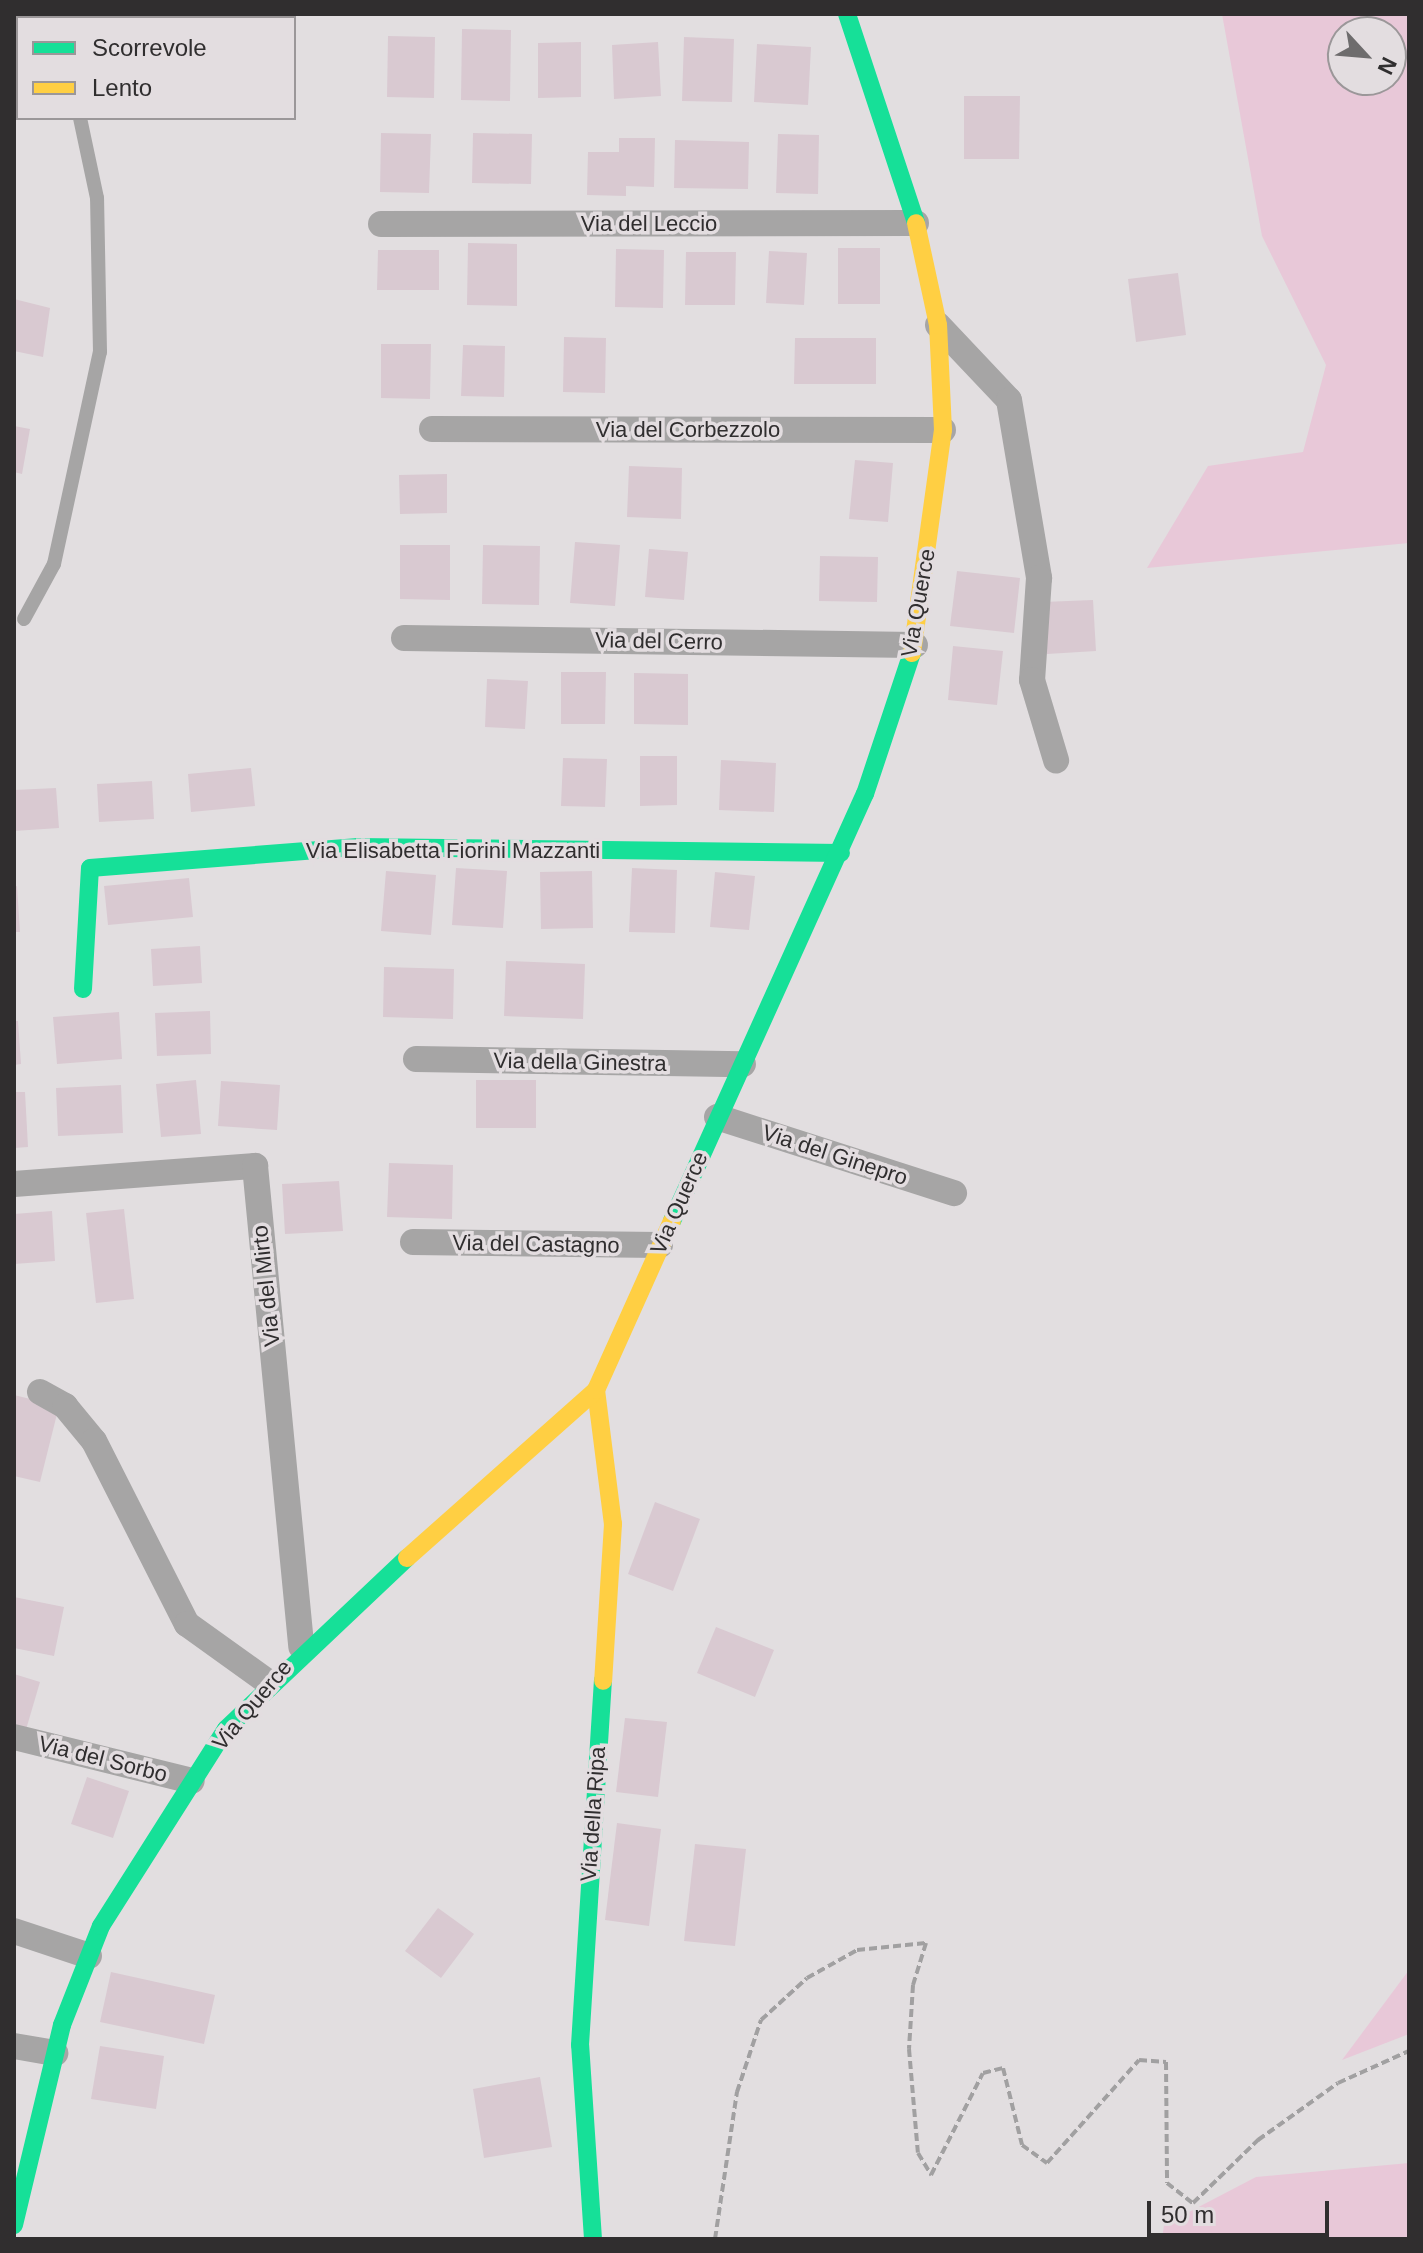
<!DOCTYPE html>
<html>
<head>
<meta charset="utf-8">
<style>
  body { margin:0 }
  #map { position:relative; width:1423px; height:2253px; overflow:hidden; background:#e2dee0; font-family:Helvetica,sans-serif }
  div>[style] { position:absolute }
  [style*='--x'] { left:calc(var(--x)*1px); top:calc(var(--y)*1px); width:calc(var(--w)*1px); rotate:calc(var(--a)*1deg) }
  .green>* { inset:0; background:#e8c8d8 }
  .building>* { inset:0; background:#d9c9d1 }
  .path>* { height:4px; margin-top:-2px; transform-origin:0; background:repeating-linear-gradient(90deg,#a1a0a1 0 8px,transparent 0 12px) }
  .lane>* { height:14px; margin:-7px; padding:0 7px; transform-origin:7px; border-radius:7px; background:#a6a5a5 }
  .street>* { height:26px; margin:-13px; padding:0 13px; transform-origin:13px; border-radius:13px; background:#a6a5a5 }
  .fast>* { height:18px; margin:-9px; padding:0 9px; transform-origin:9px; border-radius:9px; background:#16e098 }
  .slow>* { height:18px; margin:-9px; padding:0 9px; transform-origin:9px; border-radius:9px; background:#ffcf43 }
  span { translate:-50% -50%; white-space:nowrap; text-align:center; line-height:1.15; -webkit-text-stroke:7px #e3dde0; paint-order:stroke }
  .street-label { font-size:22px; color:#302e2f }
  .frame { position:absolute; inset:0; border:16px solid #302e2f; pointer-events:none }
  .legend { position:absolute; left:16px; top:16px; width:280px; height:104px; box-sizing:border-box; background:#e3dde0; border:2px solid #9b9799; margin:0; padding:10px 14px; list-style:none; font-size:24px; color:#302e2f }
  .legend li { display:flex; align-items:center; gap:16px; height:40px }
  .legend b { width:40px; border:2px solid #9b9799 }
  .north { position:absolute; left:1327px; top:16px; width:80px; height:80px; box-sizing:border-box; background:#e3dde0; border:2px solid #9b9799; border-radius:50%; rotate:116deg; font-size:22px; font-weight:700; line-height:32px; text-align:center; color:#302e2f }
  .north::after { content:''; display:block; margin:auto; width:28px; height:36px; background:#6e6c6d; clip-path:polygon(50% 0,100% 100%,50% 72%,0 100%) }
  .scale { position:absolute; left:1147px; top:2201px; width:182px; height:36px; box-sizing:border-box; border:4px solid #302e2f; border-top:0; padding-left:10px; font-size:24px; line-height:28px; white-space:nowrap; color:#302e2f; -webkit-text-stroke:6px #e3dde0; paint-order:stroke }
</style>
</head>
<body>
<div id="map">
  <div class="green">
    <i style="clip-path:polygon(evenodd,1222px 14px,1409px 14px,1409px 543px,1147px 568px,1208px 466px,1303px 452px,1326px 365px,1262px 236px,1222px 14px,1343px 32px,1391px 32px,1391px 80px,1343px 80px,1343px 32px)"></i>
    <i style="clip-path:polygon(1409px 1970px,1409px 2034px,1342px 2060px)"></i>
    <i style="clip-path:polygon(1409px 2163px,1409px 2239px,1162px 2239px,1164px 2225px,1256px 2177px)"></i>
  </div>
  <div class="building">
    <i style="clip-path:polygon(462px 29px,511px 30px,510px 101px,461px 100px)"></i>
    <i style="clip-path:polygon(388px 36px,435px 37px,434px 98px,387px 97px)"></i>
    <i style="clip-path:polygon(684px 37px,734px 39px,732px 102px,682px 101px)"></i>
    <i style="clip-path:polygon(581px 42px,581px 97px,538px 98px,538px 43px)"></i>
    <i style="clip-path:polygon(658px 42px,661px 96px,614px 99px,612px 45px)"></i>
    <i style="clip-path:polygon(757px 44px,811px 47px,808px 105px,754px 102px)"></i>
    <i style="clip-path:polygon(964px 96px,1020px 96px,1019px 159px,964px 159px)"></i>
    <i style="clip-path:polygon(381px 133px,431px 134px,429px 193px,380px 192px)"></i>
    <i style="clip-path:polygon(473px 133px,532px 134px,531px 184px,472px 183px)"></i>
    <i style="clip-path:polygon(778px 134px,819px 135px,818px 194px,776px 193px)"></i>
    <i style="clip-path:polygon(619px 138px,655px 138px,654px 187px,626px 186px,626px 196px,587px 195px,588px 152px,619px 152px)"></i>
    <i style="clip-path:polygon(675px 140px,749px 142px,748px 189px,674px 188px)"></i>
    <i style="clip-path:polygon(468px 243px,517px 244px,517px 306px,467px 305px)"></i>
    <i style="clip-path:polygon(838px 248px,880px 248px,880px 304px,838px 304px)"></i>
    <i style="clip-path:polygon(616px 249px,664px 250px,663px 308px,615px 307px)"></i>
    <i style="clip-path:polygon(378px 250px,439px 250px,439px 290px,377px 290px)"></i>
    <i style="clip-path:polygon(769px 251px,807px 253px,804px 305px,766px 303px)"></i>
    <i style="clip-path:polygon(686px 252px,736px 252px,735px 305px,685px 305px)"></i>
    <i style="clip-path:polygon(1178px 273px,1186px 335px,1136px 342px,1128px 279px)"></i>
    <i style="clip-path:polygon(14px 299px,50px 308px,43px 357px,14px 351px)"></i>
    <i style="clip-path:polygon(564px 337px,606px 338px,605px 393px,563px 392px)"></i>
    <i style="clip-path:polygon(795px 338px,876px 338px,876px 384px,794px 384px)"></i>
    <i style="clip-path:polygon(381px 344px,431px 344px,430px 399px,381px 398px)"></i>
    <i style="clip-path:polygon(463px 345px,505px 346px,504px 397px,461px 396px)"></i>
    <i style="clip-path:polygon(14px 426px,30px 429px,22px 474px,14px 472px)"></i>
    <i style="clip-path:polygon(855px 460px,893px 463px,888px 522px,849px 519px)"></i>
    <i style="clip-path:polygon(629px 466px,682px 468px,681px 519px,627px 517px)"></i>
    <i style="clip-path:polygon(447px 474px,447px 513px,400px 514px,399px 475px)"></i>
    <i style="clip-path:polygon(575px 542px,620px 545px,615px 606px,570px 603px)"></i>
    <i style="clip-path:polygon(400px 545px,450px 545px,450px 600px,400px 599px)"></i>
    <i style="clip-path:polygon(483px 545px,540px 546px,539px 605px,482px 604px)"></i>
    <i style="clip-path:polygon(649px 549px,688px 552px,684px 600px,645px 597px)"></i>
    <i style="clip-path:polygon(820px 556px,878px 557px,877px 602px,819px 601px)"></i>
    <i style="clip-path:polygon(957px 571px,1020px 578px,1014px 633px,950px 626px)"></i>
    <i style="clip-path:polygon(1093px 600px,1096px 651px,1047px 654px,1043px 602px)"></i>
    <i style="clip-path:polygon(953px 646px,1003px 651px,997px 705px,948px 700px)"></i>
    <i style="clip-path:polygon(561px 672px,606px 672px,605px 724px,561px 724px)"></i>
    <i style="clip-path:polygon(634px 673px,688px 674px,688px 725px,634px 724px)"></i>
    <i style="clip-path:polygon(487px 679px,528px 681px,525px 729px,485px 727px)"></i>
    <i style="clip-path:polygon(640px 756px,677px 756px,677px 805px,640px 806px)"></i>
    <i style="clip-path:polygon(563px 758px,607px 759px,605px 807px,561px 806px)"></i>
    <i style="clip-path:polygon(721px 760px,776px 763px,774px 812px,719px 810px)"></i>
    <i style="clip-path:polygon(251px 768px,255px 806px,191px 812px,188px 774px)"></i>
    <i style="clip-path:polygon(152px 781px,154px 819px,99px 822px,97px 784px)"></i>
    <i style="clip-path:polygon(56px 788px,59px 828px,14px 831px,14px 790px)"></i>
    <i style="clip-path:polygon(456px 868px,507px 871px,503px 928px,452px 925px)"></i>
    <i style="clip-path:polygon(632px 868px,677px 870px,675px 933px,629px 932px)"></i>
    <i style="clip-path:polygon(386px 871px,436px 875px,431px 935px,381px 931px)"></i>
    <i style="clip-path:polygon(592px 871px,593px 928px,541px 929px,540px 872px)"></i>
    <i style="clip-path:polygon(715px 872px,755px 876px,749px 930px,710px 927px)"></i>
    <i style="clip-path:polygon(189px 878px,193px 917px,108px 925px,104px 886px)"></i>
    <i style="clip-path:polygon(17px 886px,20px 932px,14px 932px,14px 887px)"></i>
    <i style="clip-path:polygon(200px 946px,202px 983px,153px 986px,151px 949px)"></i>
    <i style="clip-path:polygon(506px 961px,585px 964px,583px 1019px,504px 1016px)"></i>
    <i style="clip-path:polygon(384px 967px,454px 969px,453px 1019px,383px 1017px)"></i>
    <i style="clip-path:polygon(210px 1011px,211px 1054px,157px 1056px,155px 1013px)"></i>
    <i style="clip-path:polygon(119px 1012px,122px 1059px,57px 1064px,53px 1017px)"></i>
    <i style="clip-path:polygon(14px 1021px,18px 1021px,21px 1064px,14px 1065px)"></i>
    <i style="clip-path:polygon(196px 1080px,201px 1134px,161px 1137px,156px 1084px)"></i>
    <i style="clip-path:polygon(476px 1080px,536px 1080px,536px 1128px,476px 1128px)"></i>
    <i style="clip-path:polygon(221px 1081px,280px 1085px,277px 1130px,218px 1126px)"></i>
    <i style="clip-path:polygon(121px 1085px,123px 1133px,58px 1136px,56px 1088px)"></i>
    <i style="clip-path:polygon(14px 1092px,25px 1092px,28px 1147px,14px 1148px)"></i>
    <i style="clip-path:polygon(389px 1163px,453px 1165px,452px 1219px,387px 1217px)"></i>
    <i style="clip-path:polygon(339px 1181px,343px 1231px,285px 1234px,282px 1184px)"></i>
    <i style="clip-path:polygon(124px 1209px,134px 1299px,96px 1303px,86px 1213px)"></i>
    <i style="clip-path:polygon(52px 1211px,55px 1261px,14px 1264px,14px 1214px)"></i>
    <i style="clip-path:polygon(14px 1395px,59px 1406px,40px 1482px,14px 1476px)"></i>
    <i style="clip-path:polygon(655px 1502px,700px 1519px,673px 1591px,628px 1574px)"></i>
    <i style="clip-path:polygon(14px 1597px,64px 1607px,54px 1656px,14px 1648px)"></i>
    <i style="clip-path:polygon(716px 1627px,774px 1650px,755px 1697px,697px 1673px)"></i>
    <i style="clip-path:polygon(14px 1674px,40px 1682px,25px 1733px,14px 1730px)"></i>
    <i style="clip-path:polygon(625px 1718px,667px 1722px,658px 1797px,616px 1792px)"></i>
    <i style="clip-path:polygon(87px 1777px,129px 1791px,113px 1838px,71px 1824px)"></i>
    <i style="clip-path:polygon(617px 1823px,661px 1829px,649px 1926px,605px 1920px)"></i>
    <i style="clip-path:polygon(695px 1844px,746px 1849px,735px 1946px,684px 1941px)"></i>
    <i style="clip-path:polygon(438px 1908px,474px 1934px,441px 1978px,405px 1951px)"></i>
    <i style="clip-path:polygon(111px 1972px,215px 1995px,204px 2044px,100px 2022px)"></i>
    <i style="clip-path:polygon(100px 2046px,164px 2056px,156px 2109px,91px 2099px)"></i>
    <i style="clip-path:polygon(540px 2077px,552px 2147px,484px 2158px,473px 2089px)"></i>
  </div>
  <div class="path">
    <i style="--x:715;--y:2239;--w:149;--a:-81.5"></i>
    <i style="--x:737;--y:2092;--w:76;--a:-71.6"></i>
    <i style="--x:761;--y:2020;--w:62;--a:-42.4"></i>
    <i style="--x:807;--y:1978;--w:57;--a:-29.2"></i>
    <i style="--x:857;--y:1950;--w:69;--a:-5.8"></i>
    <i style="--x:926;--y:1943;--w:44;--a:107.2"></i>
    <i style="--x:913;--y:1985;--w:64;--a:93.6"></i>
    <i style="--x:909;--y:2049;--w:104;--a:85.1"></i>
    <i style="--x:918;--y:2153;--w:26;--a:59"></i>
    <i style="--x:931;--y:2175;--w:114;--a:-63"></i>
    <i style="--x:983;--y:2073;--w:21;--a:-14"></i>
    <i style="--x:1003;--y:2068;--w:79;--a:76.1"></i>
    <i style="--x:1022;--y:2145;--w:31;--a:36"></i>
    <i style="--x:1047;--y:2163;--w:138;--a:-48.2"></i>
    <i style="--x:1139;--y:2060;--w:27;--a:4"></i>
    <i style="--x:1166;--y:2062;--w:121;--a:89.5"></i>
    <i style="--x:1167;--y:2183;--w:33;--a:38"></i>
    <i style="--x:1193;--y:2203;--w:91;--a:-44.1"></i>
    <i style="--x:1258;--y:2140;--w:98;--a:-35.5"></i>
    <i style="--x:1338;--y:2083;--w:78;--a:-24.3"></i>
  </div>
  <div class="lane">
    <i style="--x:81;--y:18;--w:4;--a:-76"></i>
    <i style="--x:24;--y:619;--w:63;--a:-61.4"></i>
    <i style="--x:54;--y:564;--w:217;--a:-77.8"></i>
    <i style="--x:100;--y:352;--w:154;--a:-91.1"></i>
    <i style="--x:97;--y:198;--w:82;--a:-102"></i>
  </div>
  <div class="street">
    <i style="--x:381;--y:224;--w:535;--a:-0.11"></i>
    <i style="--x:938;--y:325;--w:103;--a:46.6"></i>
    <i style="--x:1009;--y:400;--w:181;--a:80.4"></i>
    <i style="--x:1039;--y:578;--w:102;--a:93.9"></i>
    <i style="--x:1032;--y:680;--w:84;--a:73.3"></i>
    <i style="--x:432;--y:429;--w:511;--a:0.11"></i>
    <i style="--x:404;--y:638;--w:511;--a:0.78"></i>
    <i style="--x:416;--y:1059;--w:327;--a:0.9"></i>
    <i style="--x:717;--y:1117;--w:249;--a:17.8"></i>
    <i style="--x:14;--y:1184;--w:242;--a:-4.3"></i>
    <i style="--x:255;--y:1166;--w:483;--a:84.5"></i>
    <i style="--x:413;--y:1242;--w:247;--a:0.7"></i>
    <i style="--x:40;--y:1392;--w:29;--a:29"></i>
    <i style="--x:65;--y:1406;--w:45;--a:50.4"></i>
    <i style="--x:94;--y:1441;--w:205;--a:63.1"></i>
    <i style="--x:187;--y:1624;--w:100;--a:35.6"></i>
    <i style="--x:14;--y:1737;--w:183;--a:13.9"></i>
    <i style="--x:14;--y:1931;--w:79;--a:18.4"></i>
    <i style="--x:14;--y:2046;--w:42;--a:9.7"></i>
  </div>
  <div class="fast">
    <i style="--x:847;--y:14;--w:220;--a:71.7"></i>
    <i style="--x:83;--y:989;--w:121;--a:-86.7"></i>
    <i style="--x:90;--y:868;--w:269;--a:-4.5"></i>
    <i style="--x:358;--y:847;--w:483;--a:0.7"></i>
    <i style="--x:672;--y:1221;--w:469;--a:-65.7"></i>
    <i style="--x:865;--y:794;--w:149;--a:-71.6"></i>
    <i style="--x:14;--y:2225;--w:206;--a:-76.5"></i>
    <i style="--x:62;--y:2025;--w:106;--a:-68.5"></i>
    <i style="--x:101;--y:1926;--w:233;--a:-57.6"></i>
    <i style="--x:226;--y:1729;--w:249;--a:-43.4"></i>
    <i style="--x:593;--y:2239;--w:194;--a:-93.8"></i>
    <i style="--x:580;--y:2045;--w:365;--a:-86.4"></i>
  </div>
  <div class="slow">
    <i style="--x:912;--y:653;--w:225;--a:-82.1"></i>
    <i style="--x:943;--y:430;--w:105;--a:-92.7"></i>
    <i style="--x:938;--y:325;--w:104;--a:-102.2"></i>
    <i style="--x:596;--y:1390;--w:135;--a:82.8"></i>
    <i style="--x:613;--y:1524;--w:157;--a:93.6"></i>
    <i style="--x:407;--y:1558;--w:253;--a:-41.6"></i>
    <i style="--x:596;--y:1390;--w:185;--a:-65.8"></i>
  </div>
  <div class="street-label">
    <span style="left:649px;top:224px">Via del Leccio</span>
    <span style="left:688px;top:430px">Via del Corbezzolo</span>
    <span style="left:918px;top:603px;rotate:-80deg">Via Querce</span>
    <span style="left:659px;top:641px;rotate:1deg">Via del Cerro</span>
    <span style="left:453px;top:851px">Via Elisabetta Fiorini Mazzanti</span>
    <span style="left:580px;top:1062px;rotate:1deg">Via della Ginestra</span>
    <span style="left:835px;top:1155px;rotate:18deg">Via del Ginepro</span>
    <span style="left:679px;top:1203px;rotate:-66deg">Via Querce</span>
    <span style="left:536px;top:1244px;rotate:1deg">Via del Castagno</span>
    <span style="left:266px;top:1286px;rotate:-96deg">Via del Mirto</span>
    <span style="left:252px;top:1705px;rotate:-50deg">Via Querce</span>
    <span style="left:103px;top:1759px;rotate:14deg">Via del Sorbo</span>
    <span style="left:593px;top:1814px;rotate:-86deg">Via della Ripa</span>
  </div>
  <div class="frame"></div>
  <ul class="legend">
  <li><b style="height:10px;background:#16e098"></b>Scorrevole</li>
  <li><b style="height:10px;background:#ffcf43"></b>Lento</li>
  </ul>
  <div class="north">N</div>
  <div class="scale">50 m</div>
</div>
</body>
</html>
